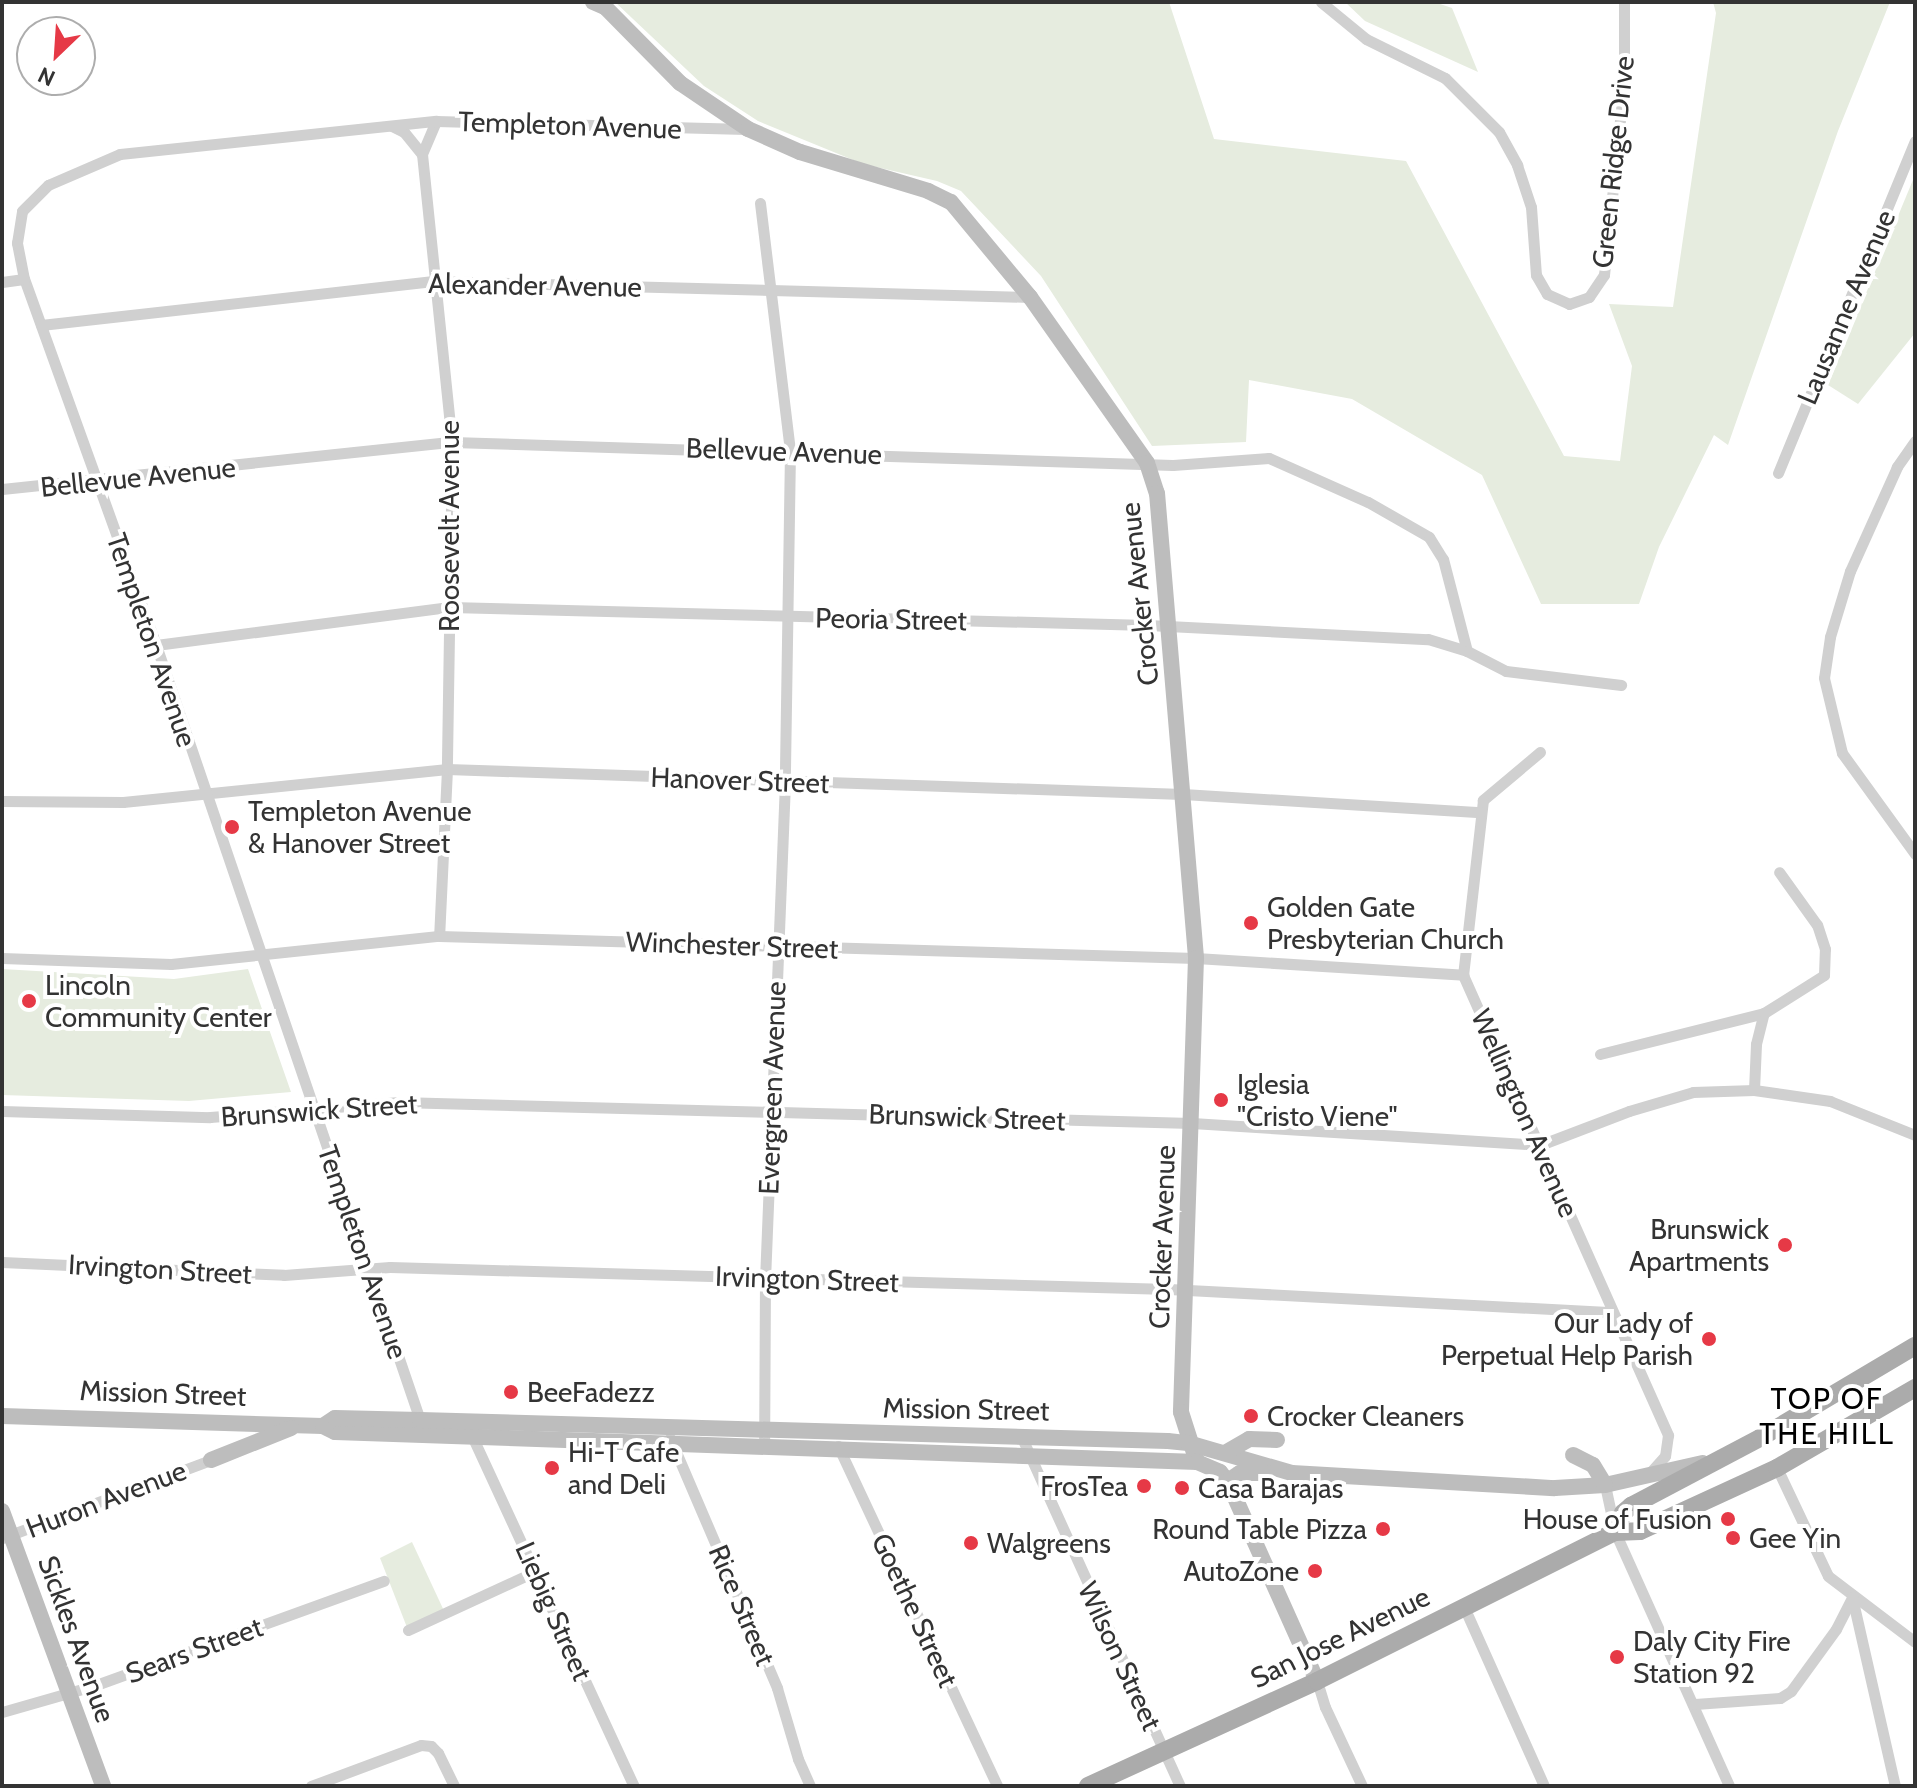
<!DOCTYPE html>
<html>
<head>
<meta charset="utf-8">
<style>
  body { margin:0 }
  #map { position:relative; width:1917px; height:1788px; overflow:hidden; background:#fff; font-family:Cabin,sans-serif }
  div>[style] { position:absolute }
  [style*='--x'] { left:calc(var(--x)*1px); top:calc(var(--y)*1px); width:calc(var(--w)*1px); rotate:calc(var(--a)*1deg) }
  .green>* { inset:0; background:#e6ecdf }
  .street>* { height:11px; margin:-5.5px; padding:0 5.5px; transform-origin:5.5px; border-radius:5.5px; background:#d0d0d0 }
  .secondary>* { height:16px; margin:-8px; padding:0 8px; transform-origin:8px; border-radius:8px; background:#bdbdbd }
  .primary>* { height:18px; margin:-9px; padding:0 9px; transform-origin:9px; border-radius:9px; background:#ababab }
  .dots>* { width:22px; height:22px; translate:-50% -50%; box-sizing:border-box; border:4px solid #fff; border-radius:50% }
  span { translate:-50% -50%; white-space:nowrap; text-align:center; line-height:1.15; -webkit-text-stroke:8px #fff; paint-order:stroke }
  .street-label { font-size:28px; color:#333 }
  .poi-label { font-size:28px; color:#333 }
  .left { translate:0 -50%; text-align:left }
  .right { translate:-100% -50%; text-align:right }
  .neighbourhood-label { font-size:30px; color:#000; letter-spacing:2px }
  .frame { position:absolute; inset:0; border:4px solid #333; pointer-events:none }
  .north { position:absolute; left:16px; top:16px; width:80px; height:80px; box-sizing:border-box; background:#fff; border:2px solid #adadad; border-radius:50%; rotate:205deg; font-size:22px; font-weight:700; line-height:32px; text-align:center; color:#333 }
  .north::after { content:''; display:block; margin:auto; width:28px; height:36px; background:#e63946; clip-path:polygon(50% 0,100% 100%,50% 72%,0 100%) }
</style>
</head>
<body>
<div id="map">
  <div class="green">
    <i style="clip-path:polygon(615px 2px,1169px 2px,1214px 139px,1406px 161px,1564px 456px,1620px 461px,1632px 366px,1609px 304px,1673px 307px,1716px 13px,1713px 2px,1890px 2px,1838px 131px,1728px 445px,1714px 435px,1659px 547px,1639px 604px,1541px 604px,1482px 475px,1352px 399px,1249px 380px,1246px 442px,1152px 446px,1041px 276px,961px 191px,937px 181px,863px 164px,758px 121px,704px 86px)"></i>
    <i style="clip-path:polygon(1345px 2px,1434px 2px,1452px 8px,1478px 72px,1365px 21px)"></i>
    <i style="clip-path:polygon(1915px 175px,1915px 333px,1858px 404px,1828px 385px)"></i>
    <i style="clip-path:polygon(2px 969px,174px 979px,248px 969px,291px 1092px,189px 1101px,2px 1095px)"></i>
    <i style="clip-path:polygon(412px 1542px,445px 1613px,408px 1630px,380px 1558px)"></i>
  </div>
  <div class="street">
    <i style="--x:1321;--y:2;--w:58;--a:39.4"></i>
    <i style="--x:1366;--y:39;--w:88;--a:26.3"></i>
    <i style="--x:1445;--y:78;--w:76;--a:45"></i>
    <i style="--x:1499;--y:132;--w:38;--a:61"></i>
    <i style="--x:1517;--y:165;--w:44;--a:71.6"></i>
    <i style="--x:1531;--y:207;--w:68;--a:85.8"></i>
    <i style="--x:1536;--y:275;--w:22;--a:60"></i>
    <i style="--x:1547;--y:294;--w:24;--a:24"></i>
    <i style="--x:1569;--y:304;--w:21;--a:-19"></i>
    <i style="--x:1589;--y:297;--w:27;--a:-56"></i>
    <i style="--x:1604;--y:275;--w:193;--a:-84.1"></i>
    <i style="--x:1624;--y:83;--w:81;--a:-90"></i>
    <i style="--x:436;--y:121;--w:36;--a:113"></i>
    <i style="--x:422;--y:154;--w:290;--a:84.1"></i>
    <i style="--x:452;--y:442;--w:327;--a:90.9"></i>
    <i style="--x:447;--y:769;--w:167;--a:92.7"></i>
    <i style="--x:392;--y:126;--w:13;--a:27"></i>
    <i style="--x:404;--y:132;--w:28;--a:51"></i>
    <i style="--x:760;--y:203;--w:250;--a:83.1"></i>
    <i style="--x:790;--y:451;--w:331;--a:90.9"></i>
    <i style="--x:785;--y:782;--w:495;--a:92.3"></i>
    <i style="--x:765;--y:1277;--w:170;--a:90.3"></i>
    <i style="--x:2;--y:282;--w:22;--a:-8"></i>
    <i style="--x:41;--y:325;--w:397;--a:-6.4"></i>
    <i style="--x:436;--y:281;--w:594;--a:1.54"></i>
    <i style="--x:1915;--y:441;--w:32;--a:125"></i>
    <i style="--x:1897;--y:467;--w:114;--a:114.3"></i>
    <i style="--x:1850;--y:571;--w:69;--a:106.9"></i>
    <i style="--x:1830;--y:637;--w:41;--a:98.3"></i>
    <i style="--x:1824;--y:678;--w:77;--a:76.5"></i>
    <i style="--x:1842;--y:753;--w:125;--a:54.1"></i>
    <i style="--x:1778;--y:473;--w:359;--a:-67.6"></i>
    <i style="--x:2;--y:489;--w:452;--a:-6"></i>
    <i style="--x:452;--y:442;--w:721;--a:1.83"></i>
    <i style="--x:1173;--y:465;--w:96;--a:-4.2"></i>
    <i style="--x:1269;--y:458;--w:108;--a:24"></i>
    <i style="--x:1368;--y:502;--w:70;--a:29.8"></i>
    <i style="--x:1429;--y:537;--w:26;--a:58"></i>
    <i style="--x:1443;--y:559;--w:95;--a:75.4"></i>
    <i style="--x:156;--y:645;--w:296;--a:-7.4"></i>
    <i style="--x:450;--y:607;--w:698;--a:1.48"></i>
    <i style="--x:1148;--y:625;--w:280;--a:2.9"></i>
    <i style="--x:1428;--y:639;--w:41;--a:17.1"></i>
    <i style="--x:1467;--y:651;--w:44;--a:27.1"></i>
    <i style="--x:1506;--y:671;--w:116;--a:6.9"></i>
    <i style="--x:1540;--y:752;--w:75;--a:139.9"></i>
    <i style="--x:1483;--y:800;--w:176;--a:96.5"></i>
    <i style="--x:1463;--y:975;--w:504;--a:65.98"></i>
    <i style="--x:1668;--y:1435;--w:21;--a:98"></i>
    <i style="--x:1665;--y:1456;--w:27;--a:132"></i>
    <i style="--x:2;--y:801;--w:121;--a:0.5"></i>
    <i style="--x:123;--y:802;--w:326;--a:-5.8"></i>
    <i style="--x:447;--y:769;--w:736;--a:1.95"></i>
    <i style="--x:1183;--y:794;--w:298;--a:3.5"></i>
    <i style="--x:2;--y:958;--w:169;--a:2"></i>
    <i style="--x:171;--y:964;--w:269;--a:-6"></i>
    <i style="--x:439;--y:936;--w:757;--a:1.66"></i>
    <i style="--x:1196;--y:958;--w:268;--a:3.6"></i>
    <i style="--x:1600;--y:1054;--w:169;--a:-14"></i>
    <i style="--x:1754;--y:1090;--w:46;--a:-87.5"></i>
    <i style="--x:1756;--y:1044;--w:32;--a:-76"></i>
    <i style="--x:1764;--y:1013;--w:71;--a:-32.3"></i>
    <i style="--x:1824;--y:975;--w:26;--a:-88"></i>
    <i style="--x:1825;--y:949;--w:25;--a:-108"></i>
    <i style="--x:1817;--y:925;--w:65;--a:-125.6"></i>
    <i style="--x:2;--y:1111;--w:208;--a:1.7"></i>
    <i style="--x:210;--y:1117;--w:190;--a:-4.5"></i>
    <i style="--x:399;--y:1102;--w:793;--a:1.52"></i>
    <i style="--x:1192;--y:1123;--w:349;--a:3.6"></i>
    <i style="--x:1540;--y:1145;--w:95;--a:-20.9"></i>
    <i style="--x:1629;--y:1111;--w:67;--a:-16.5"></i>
    <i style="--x:1693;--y:1092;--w:61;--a:-1.9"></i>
    <i style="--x:1754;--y:1090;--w:77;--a:8.2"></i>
    <i style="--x:1830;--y:1101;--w:92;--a:21.8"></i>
    <i style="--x:2;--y:1262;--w:282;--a:2.6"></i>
    <i style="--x:284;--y:1275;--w:106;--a:-4.3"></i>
    <i style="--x:390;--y:1267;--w:779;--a:1.62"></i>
    <i style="--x:1169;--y:1289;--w:444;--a:3"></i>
    <i style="--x:422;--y:1426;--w:825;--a:-108.81"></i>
    <i style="--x:156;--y:645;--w:389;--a:-109.8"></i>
    <i style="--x:24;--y:279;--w:37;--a:-101"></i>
    <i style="--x:17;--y:243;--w:32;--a:-81"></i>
    <i style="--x:22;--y:211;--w:37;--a:-45"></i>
    <i style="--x:48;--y:185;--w:78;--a:-23.3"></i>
    <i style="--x:120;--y:154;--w:318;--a:-6"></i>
    <i style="--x:436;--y:121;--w:310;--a:1.5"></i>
    <i style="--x:472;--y:1436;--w:386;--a:65.2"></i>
    <i style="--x:670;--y:1438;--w:272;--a:66.8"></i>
    <i style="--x:777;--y:1688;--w:74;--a:73.5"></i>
    <i style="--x:798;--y:1759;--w:30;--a:66"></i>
    <i style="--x:1022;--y:1438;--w:382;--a:65.6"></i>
    <i style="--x:838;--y:1446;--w:375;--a:64.9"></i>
    <i style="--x:1777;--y:1468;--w:119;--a:64.7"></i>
    <i style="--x:1828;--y:1576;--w:109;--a:37.2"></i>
    <i style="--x:1605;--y:1485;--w:48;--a:78"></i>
    <i style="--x:1615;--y:1532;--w:278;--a:65.8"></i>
    <i style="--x:2;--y:1538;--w:223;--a:-20.5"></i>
    <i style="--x:1852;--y:1597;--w:194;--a:77.2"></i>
    <i style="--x:1464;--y:1607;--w:196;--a:65.9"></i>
    <i style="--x:408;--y:1630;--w:141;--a:-24.7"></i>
    <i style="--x:1317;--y:1681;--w:27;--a:73"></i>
    <i style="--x:1325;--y:1707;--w:87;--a:64.9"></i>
    <i style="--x:1695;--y:1704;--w:85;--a:-4"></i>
    <i style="--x:1780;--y:1698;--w:13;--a:-32"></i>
    <i style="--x:1791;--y:1691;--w:77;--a:-54"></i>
    <i style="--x:1836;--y:1629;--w:36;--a:-63"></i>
    <i style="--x:2;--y:1712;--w:98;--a:-16"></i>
    <i style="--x:96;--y:1685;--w:306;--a:-19.9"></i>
    <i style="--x:311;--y:1786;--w:117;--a:-20.4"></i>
    <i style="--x:421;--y:1745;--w:10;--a:6"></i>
    <i style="--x:431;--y:1746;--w:10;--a:45"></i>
    <i style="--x:438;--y:1753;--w:37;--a:64"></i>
  </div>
  <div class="secondary">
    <i style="--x:593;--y:2;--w:13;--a:23"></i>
    <i style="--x:605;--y:7;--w:107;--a:45.4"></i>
    <i style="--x:680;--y:83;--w:82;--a:34.1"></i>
    <i style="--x:748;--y:129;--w:57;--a:23.9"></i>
    <i style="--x:800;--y:152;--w:134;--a:16.9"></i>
    <i style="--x:928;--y:191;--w:25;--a:26"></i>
    <i style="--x:951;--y:202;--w:124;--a:50.3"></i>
    <i style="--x:1030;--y:297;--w:203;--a:54.8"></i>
    <i style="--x:1147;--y:463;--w:32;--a:72"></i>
    <i style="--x:1157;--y:493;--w:467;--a:85.2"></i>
    <i style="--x:1196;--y:958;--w:454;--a:91.9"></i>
    <i style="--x:1181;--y:1412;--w:52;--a:72.3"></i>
    <i style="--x:2;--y:1416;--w:321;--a:1.8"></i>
    <i style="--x:323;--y:1426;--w:13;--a:27"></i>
    <i style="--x:335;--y:1432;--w:863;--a:1.99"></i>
    <i style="--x:1197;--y:1462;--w:25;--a:23"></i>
    <i style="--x:1220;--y:1472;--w:13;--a:51"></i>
    <i style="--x:1228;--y:1482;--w:218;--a:65.9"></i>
    <i style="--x:323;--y:1426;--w:14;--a:-34"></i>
    <i style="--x:335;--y:1418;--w:85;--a:1.3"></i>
    <i style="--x:420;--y:1420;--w:748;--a:1.61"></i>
    <i style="--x:1168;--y:1441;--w:20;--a:6"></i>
    <i style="--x:1188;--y:1443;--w:108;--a:16.1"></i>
    <i style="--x:1292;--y:1473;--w:263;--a:3.3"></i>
    <i style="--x:1555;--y:1488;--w:50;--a:-3.4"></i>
    <i style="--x:1605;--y:1485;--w:100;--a:-12.7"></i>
    <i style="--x:1225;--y:1453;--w:28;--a:-30"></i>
    <i style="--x:1249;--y:1439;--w:28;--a:2"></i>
    <i style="--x:1573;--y:1455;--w:22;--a:27"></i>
    <i style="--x:1593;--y:1465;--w:23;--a:59"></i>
    <i style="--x:211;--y:1460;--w:86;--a:-21.8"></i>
    <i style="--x:1228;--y:1481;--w:14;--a:-34"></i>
    <i style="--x:1240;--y:1473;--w:27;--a:0"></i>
    <i style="--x:2;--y:1511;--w:293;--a:69.8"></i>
  </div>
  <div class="primary">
    <i style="--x:1615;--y:1532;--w:21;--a:-67"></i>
    <i style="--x:1623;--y:1513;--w:11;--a:-41"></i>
    <i style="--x:1631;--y:1506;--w:146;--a:-27.8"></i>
    <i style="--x:1760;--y:1438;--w:180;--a:-30.7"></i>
    <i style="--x:1088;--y:1786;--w:252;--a:-24.6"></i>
    <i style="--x:1317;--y:1681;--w:333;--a:-26.6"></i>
    <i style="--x:1615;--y:1532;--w:25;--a:-2"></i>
    <i style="--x:1640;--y:1531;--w:151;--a:-24.7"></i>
    <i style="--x:1777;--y:1468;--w:160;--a:-30.1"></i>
  </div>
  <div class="dots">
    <i style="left:232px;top:827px;background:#e63946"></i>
    <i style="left:1251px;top:923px;background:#e63946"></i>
    <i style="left:29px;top:1001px;background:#e63946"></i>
    <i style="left:1221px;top:1100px;background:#e63946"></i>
    <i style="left:1785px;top:1245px;background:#e63946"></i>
    <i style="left:1709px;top:1339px;background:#e63946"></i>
    <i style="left:511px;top:1392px;background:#e63946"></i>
    <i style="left:1251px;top:1416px;background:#e63946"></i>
    <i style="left:552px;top:1468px;background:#e63946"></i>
    <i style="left:1144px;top:1486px;background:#e63946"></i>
    <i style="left:1182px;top:1488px;background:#e63946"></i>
    <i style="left:1728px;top:1519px;background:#e63946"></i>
    <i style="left:1383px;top:1529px;background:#e63946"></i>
    <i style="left:1733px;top:1538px;background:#e63946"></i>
    <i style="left:971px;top:1543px;background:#e63946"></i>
    <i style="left:1315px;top:1571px;background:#e63946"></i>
    <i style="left:1617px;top:1657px;background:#e63946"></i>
  </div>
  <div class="street-label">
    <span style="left:570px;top:125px;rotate:2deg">Templeton Avenue</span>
    <span style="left:1613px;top:162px;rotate:-84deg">Green Ridge Drive</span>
    <span style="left:535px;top:285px;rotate:1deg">Alexander Avenue</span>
    <span style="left:1846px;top:307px;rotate:-67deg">Lausanne Avenue</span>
    <span style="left:784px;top:451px;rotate:2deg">Bellevue Avenue</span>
    <span style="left:138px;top:477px;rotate:-6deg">Bellevue Avenue</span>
    <span style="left:449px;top:526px;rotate:-90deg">Roosevelt Avenue</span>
    <span style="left:1139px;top:594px;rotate:-96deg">Crocker Avenue</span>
    <span style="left:891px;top:619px;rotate:1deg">Peoria Street</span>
    <span style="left:152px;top:640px;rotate:71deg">Templeton Avenue</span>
    <span style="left:740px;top:780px;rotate:2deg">Hanover Street</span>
    <span style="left:732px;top:945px;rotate:2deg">Winchester Street</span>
    <span style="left:772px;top:1088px;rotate:-88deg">Evergreen Avenue</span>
    <span style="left:319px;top:1110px;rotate:-4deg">Brunswick Street</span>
    <span style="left:1525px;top:1113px;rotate:66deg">Wellington Avenue</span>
    <span style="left:967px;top:1117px;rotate:2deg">Brunswick Street</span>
    <span style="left:1162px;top:1237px;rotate:-88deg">Crocker Avenue</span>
    <span style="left:363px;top:1252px;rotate:71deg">Templeton Avenue</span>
    <span style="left:160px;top:1269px;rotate:3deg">Irvington Street</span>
    <span style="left:807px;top:1279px;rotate:2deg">Irvington Street</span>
    <span style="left:163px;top:1393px;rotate:2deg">Mission Street</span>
    <span style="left:966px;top:1409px;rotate:1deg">Mission Street</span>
    <span style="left:106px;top:1499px;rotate:-21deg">Huron Avenue</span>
    <span style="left:742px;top:1605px;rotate:67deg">Rice Street</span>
    <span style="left:915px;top:1610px;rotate:65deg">Goethe Street</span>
    <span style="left:554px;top:1611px;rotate:66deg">Liebig Street</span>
    <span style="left:1340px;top:1637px;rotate:-26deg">San Jose Avenue</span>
    <span style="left:77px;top:1639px;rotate:70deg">Sickles Avenue</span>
    <span style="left:194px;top:1650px;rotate:-20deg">Sears Street</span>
    <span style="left:1120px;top:1656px;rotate:65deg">Wilson Street</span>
  </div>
  <div class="poi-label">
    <span class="left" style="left:248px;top:827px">Templeton Avenue<br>&amp; Hanover Street</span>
    <span class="left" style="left:1267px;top:923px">Golden Gate<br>Presbyterian Church</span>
    <span class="left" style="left:45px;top:1001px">Lincoln<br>Community Center</span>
    <span class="left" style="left:1237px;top:1100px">Iglesia<br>"Cristo Viene"</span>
    <span class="right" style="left:1769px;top:1245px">Brunswick<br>Apartments</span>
    <span class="right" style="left:1693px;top:1339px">Our Lady of<br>Perpetual Help Parish</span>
    <span class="left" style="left:527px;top:1392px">BeeFadezz</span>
    <span class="left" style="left:1267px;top:1416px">Crocker Cleaners</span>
    <span class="left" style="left:568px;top:1468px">Hi-T Cafe<br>and Deli</span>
    <span class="right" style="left:1128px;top:1486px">FrosTea</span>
    <span class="left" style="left:1198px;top:1488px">Casa Barajas</span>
    <span class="right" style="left:1712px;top:1519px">House of Fusion</span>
    <span class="right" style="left:1367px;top:1529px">Round Table Pizza</span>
    <span class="left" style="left:1749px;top:1538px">Gee Yin</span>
    <span class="left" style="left:987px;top:1543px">Walgreens</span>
    <span class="right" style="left:1299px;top:1571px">AutoZone</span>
    <span class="left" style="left:1633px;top:1657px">Daly City Fire<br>Station 92</span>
  </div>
  <div class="neighbourhood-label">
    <span style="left:1827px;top:1416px">TOP OF<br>THE HILL</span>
  </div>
  <div class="frame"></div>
  <div class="north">N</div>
</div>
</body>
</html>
